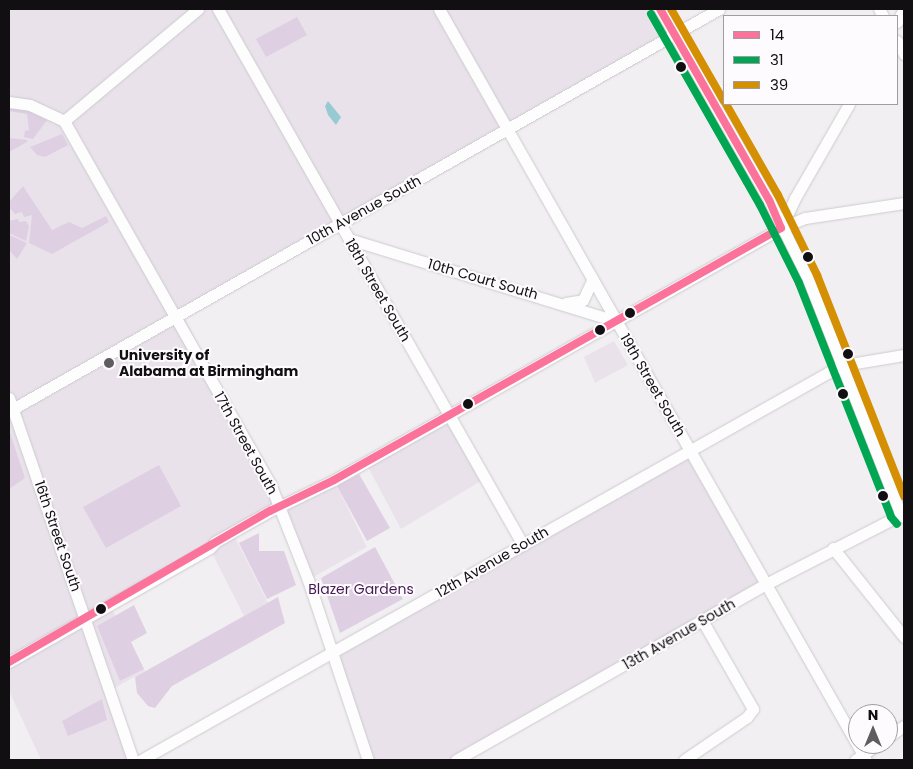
<!DOCTYPE html>
<html>
<head>
<meta charset="utf-8">
<style>
  body { margin:0 }
  #map { position:relative; width:913px; height:769px; overflow:hidden; background:#f2eff3; font-family:Poppins,sans-serif }
  div>[style] { position:absolute }
  [style*='--x'] { left:calc(var(--x)*1px); top:calc(var(--y)*1px); width:calc(var(--w)*1px); rotate:calc(var(--a)*1deg) }
  .built>* { inset:0; background:#e9e2eb }
  .green>* { inset:0; background:#decfe2 }
  .water>* { inset:0; background:#98cbd1 }
  .roads { filter:drop-shadow(0 0 1px #cdcace) drop-shadow(0 0 1px #cdcace) }
  .minor>* { height:11px; margin:-5.5px; padding:0 5.5px; transform-origin:5.5px; border-radius:5.5px; background:#fdfdfd }
  .bus-1>* { height:8px; margin:-4px; padding:0 4px; transform-origin:4px; border-radius:4px; background:#fb739b }
  .bus-2>* { height:8px; margin:-4px; padding:0 4px; transform-origin:4px; border-radius:4px; background:#00a651 }
  .bus-3>* { height:8px; margin:-4px; padding:0 4px; transform-origin:4px; border-radius:4px; background:#d48f03 }
  .dots>* { width:14px; height:14px; translate:-50% -50%; box-sizing:border-box; border:2px solid #fefbff; border-radius:50% }
  span { translate:-50% -50%; white-space:nowrap; text-align:center; line-height:1.15; -webkit-text-stroke:4px #fefbff; paint-order:stroke }
  .street-label { font-size:14px; color:#110f11 }
  .poi-label { font-size:14px; color:#110f11; font-weight:700 }
  .left { translate:0 -50%; text-align:left }
  .park-label { font-size:14px; color:#461b52 }
  .frame { position:absolute; inset:0; border:10px solid #110f11; pointer-events:none }
  .legend { position:absolute; left:723px; top:15px; width:175px; height:90px; box-sizing:border-box; background:#fefbff; border:1px solid #9f9da0; margin:0; padding:6px 9px; list-style:none; font-size:15px; color:#110f11 }
  .legend li { display:flex; align-items:center; gap:10px; height:25px }
  .legend b { width:25px; border:1px solid #9f9da0 }
  .north { position:absolute; left:848px; top:704px; width:50px; height:50px; box-sizing:border-box; background:#fefbff; border:1px solid #9f9da0; border-radius:50%; rotate:0deg; font-size:14px; font-weight:700; line-height:20px; text-align:center; color:#110f11 }
  .north::after { content:''; display:block; margin:auto; width:18px; height:22px; background:#605d60; clip-path:polygon(50% 0,100% 100%,50% 72%,0 100%) }
</style>
</head>
<body>
<div id="map">
  <div class="built">
    <i style="clip-path:polygon(9px 9px,654px 9px,671px 39px,670px 45px,185px 319px,280px 506px,449px 415px,486px 478px,401px 529px,368px 467px,334px 480px,367px 547px,308px 580px,282px 510px,234px 535px,268px 603px,244px 616px,210px 549px,110px 605px,145px 671px,111px 690px,134px 760px,41px 760px,9px 691px)"></i>
    <i style="clip-path:polygon(614px 341px,628px 365px,595px 383px,584px 357px)"></i>
    <i style="clip-path:polygon(690px 451px,766px 584px,457px 760px,368px 760px,333px 653px)"></i>
  </div>
  <div class="green">
    <i style="clip-path:polygon(297px 17px,307px 35px,266px 57px,256px 39px)"></i>
    <i style="clip-path:polygon(9px 107px,27px 110px,47px 120px,33px 139px,24px 137px,25px 131px,29px 130px,27px 114px,9px 111px)"></i>
    <i style="clip-path:polygon(62px 134px,68px 145px,45px 157px,37px 155px,30px 147px)"></i>
    <i style="clip-path:polygon(9px 138px,27px 140px,27px 142px,9px 152px)"></i>
    <i style="clip-path:polygon(23px 186px,52px 230px,69px 222px,82px 228px,106px 216px,109px 222px,52px 254px,29px 243px,32px 215px,24px 217px,22px 212px,15px 214px,9px 207px,9px 202px)"></i>
    <i style="clip-path:polygon(18px 219px,19px 222px,26px 221px,29px 226px,26px 241px,9px 233px,9px 221px)"></i>
    <i style="clip-path:polygon(9px 235px,27px 243px,17px 259px,9px 250px)"></i>
    <i style="clip-path:polygon(9px 430px,25px 478px,9px 489px)"></i>
    <i style="clip-path:polygon(159px 465px,181px 506px,106px 548px,83px 507px)"></i>
    <i style="clip-path:polygon(359px 474px,390px 528px,367px 541px,337px 486px)"></i>
    <i style="clip-path:polygon(259px 533px,259px 551px,284px 551px,296px 585px,267px 599px,239px 543px)"></i>
    <i style="clip-path:polygon(375px 547px,403px 599px,340px 633px,321px 578px)"></i>
    <i style="clip-path:polygon(278px 597px,285px 623px,172px 686px,155px 708px,148px 706px,137px 693px,135px 677px)"></i>
    <i style="clip-path:polygon(134px 605px,147px 633px,131px 642px,144px 669px,120px 681px,97px 626px)"></i>
    <i style="clip-path:polygon(102px 699px,107px 720px,68px 736px,62px 721px)"></i>
  </div>
  <div class="water">
    <i style="clip-path:polygon(328px 101px,341px 117px,336px 125px,328px 115px,325px 106px)"></i>
  </div>
  <div class="roads">
    <div class="minor">
      <i style="--x:218;--y:9;--w:617;--a:60.36"></i>
      <i style="--x:439;--y:9;--w:864;--a:60.38"></i>
      <i style="--x:660;--y:9;--w:220;--a:60.3"></i>
      <i style="--x:769;--y:200;--w:88;--a:63.7"></i>
      <i style="--x:808;--y:279;--w:251;--a:68.5"></i>
      <i style="--x:900;--y:513;--w:6;--a:45"></i>
      <i style="--x:879;--y:9;--w:8;--a:60"></i>
      <i style="--x:897;--y:22;--w:15;--a:-62"></i>
      <i style="--x:897;--y:41;--w:15;--a:62"></i>
      <i style="--x:9;--y:102;--w:21;--a:8"></i>
      <i style="--x:30;--y:105;--w:38;--a:25"></i>
      <i style="--x:64;--y:121;--w:420;--a:60.4"></i>
      <i style="--x:271;--y:486;--w:101;--a:68.5"></i>
      <i style="--x:308;--y:580;--w:190;--a:71.6"></i>
      <i style="--x:64;--y:121;--w:175;--a:-39.9"></i>
      <i style="--x:781;--y:228;--w:33;--a:-65"></i>
      <i style="--x:795;--y:198;--w:108;--a:-60.1"></i>
      <i style="--x:349;--y:239;--w:279;--a:17.1"></i>
      <i style="--x:566;--y:303;--w:17;--a:-10"></i>
      <i style="--x:583;--y:300;--w:23;--a:-65"></i>
      <i style="--x:9;--y:398;--w:383;--a:71.1"></i>
      <i style="--x:9;--y:411;--w:816;--a:-29.52"></i>
      <i style="--x:833;--y:548;--w:114;--a:51.4"></i>
      <i style="--x:9;--y:662;--w:231;--a:-29.6"></i>
      <i style="--x:210;--y:548;--w:8;--a:-50"></i>
      <i style="--x:215;--y:542;--w:63;--a:-29.4"></i>
      <i style="--x:270;--y:511;--w:71;--a:-25.8"></i>
      <i style="--x:334;--y:480;--w:513;--a:-29.41"></i>
      <i style="--x:781;--y:228;--w:26;--a:-23"></i>
      <i style="--x:805;--y:218;--w:100;--a:-8.6"></i>
      <i style="--x:888;--y:737;--w:19;--a:-35"></i>
      <i style="--x:141;--y:760;--w:790;--a:-29.42"></i>
      <i style="--x:829;--y:372;--w:17;--a:-25"></i>
      <i style="--x:844;--y:365;--w:61;--a:-9.5"></i>
      <i style="--x:456;--y:760;--w:356;--a:-29.6"></i>
      <i style="--x:766;--y:584;--w:155;--a:-27.2"></i>
      <i style="--x:684;--y:760;--w:76;--a:-34.3"></i>
      <i style="--x:747;--y:717;--w:10;--a:-53"></i>
      <i style="--x:753;--y:709;--w:103;--a:-119.8"></i>
      <i style="--x:855;--y:760;--w:28;--a:-35"></i>
    </div>
  </div>
  <div class="bus-1">
    <i style="--x:9;--y:662;--w:302;--a:-30.1"></i>
    <i style="--x:270;--y:511;--w:71;--a:-25.8"></i>
    <i style="--x:334;--y:480;--w:513;--a:-29.41"></i>
    <i style="--x:781;--y:228;--w:30;--a:-113"></i>
    <i style="--x:769;--y:200;--w:220;--a:-119.7"></i>
  </div>
  <div class="bus-2">
    <i style="--x:651;--y:14;--w:220;--a:60.3"></i>
    <i style="--x:760;--y:205;--w:87;--a:63.4"></i>
    <i style="--x:799;--y:283;--w:251;--a:68.5"></i>
    <i style="--x:891;--y:517;--w:9;--a:49"></i>
  </div>
  <div class="bus-3">
    <i style="--x:671;--y:9;--w:106;--a:60.1"></i>
    <i style="--x:726;--y:104;--w:105;--a:60.3"></i>
    <i style="--x:778;--y:195;--w:89;--a:64"></i>
    <i style="--x:817;--y:275;--w:238;--a:68.5"></i>
  </div>
  <div class="dots">
    <i style="left:681px;top:67px;background:#110f11"></i>
    <i style="left:808px;top:257px;background:#110f11"></i>
    <i style="left:630px;top:313px;background:#110f11"></i>
    <i style="left:600px;top:330px;background:#110f11"></i>
    <i style="left:848px;top:354px;background:#110f11"></i>
    <i style="left:109px;top:363px;background:#605d60"></i>
    <i style="left:843px;top:394px;background:#110f11"></i>
    <i style="left:468px;top:404px;background:#110f11"></i>
    <i style="left:883px;top:496px;background:#110f11"></i>
    <i style="left:101px;top:609px;background:#110f11"></i>
  </div>
  <div class="street-label">
    <span style="left:364px;top:210px;rotate:-29deg">10th Avenue South</span>
    <span style="left:483px;top:279px;rotate:16deg">10th Court South</span>
    <span style="left:378px;top:290px;rotate:60deg">18th Street South</span>
    <span style="left:653px;top:385px;rotate:60deg">19th Street South</span>
    <span style="left:246px;top:443px;rotate:61deg">17th Street South</span>
    <span style="left:58px;top:536px;rotate:71deg">16th Street South</span>
    <span style="left:492px;top:562px;rotate:-30deg">12th Avenue South</span>
    <span style="left:679px;top:634px;rotate:-30deg">13th Avenue South</span>
  </div>
  <div class="poi-label">
    <span class="left" style="left:119px;top:363px">University of<br>Alabama at Birmingham</span>
  </div>
  <div class="park-label">
    <span style="left:361px;top:589px">Blazer Gardens</span>
  </div>
  <div class="frame"></div>
  <ul class="legend">
  <li><b style="height:6px;background:#fb739b"></b>14</li>
  <li><b style="height:6px;background:#00a651"></b>31</li>
  <li><b style="height:6px;background:#d48f03"></b>39</li>
  </ul>
  <div class="north">N</div>
</div>
</body>
</html>
